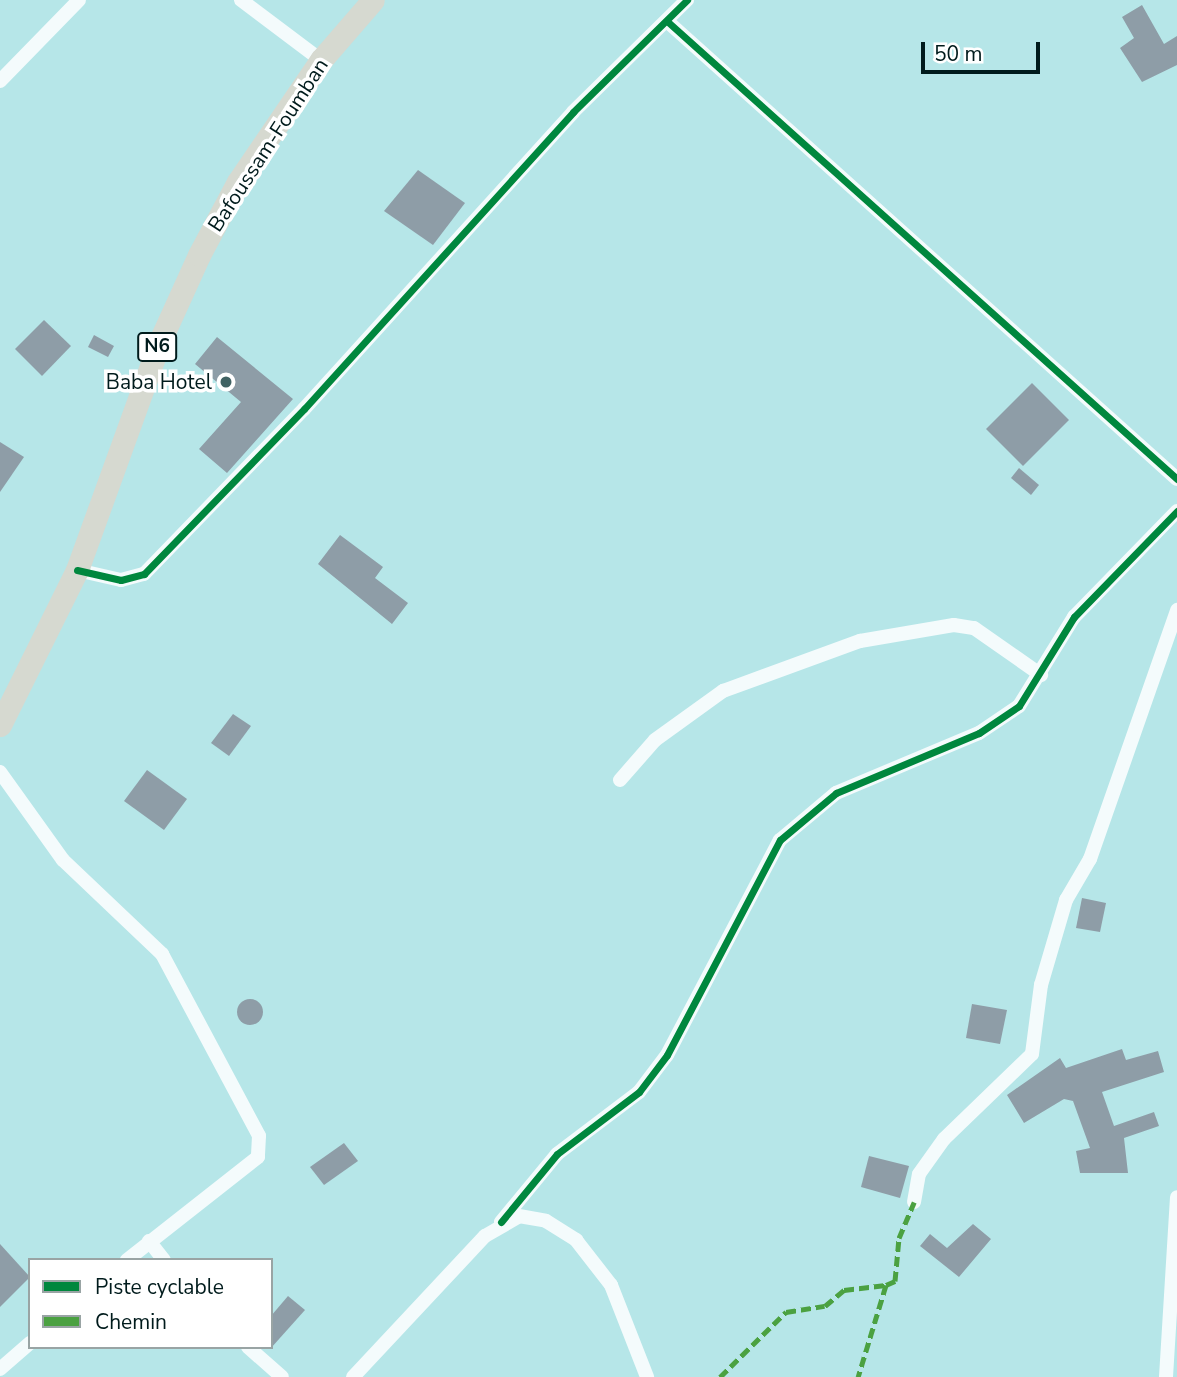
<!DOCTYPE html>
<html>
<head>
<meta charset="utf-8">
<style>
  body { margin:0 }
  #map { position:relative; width:1177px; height:1377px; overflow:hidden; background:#b6e6e8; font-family:"Nunito Sans",sans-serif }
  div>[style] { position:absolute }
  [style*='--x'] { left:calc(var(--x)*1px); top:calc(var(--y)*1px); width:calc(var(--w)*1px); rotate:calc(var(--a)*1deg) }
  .building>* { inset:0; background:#8e9da7 }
  .round { border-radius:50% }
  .minor>* { height:14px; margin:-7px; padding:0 7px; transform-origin:7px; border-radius:7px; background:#f4fbfc }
  .trunk>* { height:23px; margin:-11.5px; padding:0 11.5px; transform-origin:11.5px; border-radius:11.5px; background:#d6d9d0 }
  .quiet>* { height:5px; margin-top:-2.5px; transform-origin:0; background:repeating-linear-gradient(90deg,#4ba141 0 10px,transparent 0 15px) }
  .cycleway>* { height:7px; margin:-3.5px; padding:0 3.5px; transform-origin:3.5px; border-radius:3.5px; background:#00873e }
  .dots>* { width:19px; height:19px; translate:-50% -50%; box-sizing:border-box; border:4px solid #fff; border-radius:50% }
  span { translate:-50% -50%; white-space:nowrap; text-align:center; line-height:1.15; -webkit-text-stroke:7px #fff; paint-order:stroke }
  .shield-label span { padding:2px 5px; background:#fff; border:2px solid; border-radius:5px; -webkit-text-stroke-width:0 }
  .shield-label { font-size:19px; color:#001b1c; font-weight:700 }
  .street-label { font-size:21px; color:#001b1c }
  .poi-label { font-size:21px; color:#001b1c }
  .right { translate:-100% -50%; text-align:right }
  .legend { position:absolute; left:28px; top:1258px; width:245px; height:91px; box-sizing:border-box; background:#fff; border:2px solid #99a4a4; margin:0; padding:9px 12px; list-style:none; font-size:21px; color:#001b1c }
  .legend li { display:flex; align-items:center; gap:14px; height:35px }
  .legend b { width:35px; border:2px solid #99a4a4 }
  .scale { position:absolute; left:921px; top:42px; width:119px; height:32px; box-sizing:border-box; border:4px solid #001b1c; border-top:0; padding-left:9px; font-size:21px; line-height:24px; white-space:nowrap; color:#001b1c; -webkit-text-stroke:5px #fff; paint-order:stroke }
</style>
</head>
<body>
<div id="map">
  <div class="building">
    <i style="clip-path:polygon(1142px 5px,1164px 44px,1177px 36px,1177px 65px,1142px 82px,1120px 48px,1134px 38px,1122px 17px)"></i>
    <i style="clip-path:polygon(418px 170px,465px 203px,433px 245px,384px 211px)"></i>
    <i style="clip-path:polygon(44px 320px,71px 346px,42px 376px,15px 349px)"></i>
    <i style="clip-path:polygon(94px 335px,114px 346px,108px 357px,88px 347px)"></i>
    <i style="clip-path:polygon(217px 337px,293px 399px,227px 473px,199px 449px,241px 402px,195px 364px)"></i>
    <i style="clip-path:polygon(1032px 383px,1069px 420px,1023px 466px,986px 429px)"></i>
    <i style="clip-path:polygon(0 442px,24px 457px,0 492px)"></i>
    <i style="clip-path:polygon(1019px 468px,1039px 485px,1031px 495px,1011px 478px)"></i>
    <i style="clip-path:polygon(340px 535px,383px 567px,375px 578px,408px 603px,392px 624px,318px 564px)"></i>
    <i style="clip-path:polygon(233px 714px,251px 726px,229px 756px,211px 743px)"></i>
    <i style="clip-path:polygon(147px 770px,187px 799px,164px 830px,124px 801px)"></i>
    <i style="clip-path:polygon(1082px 898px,1106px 903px,1100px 932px,1076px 928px)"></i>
    <i class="round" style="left:237px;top:999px;width:26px;height:26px"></i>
    <i style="clip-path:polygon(972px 1004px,1007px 1010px,1000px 1044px,966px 1038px)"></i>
    <i style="clip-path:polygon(1122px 1049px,1126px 1060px,1158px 1051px,1164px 1072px,1102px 1092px,1114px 1126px,1154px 1112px,1159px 1126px,1124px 1138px,1128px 1173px,1080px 1173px,1076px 1151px,1090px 1148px,1073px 1101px,1064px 1099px,1024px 1123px,1007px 1095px,1060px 1058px,1066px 1068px)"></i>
    <i style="clip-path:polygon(344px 1143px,358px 1161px,324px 1185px,310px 1167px)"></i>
    <i style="clip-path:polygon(869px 1156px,909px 1166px,900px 1198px,861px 1187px)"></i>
    <i style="clip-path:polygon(973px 1224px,991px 1239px,959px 1277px,920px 1246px,930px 1234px,947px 1248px)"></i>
    <i style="clip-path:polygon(0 1244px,30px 1277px,0 1307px)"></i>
    <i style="clip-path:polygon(288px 1296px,305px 1310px,271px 1348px,271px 1316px)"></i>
  </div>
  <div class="minor">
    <i style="--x:241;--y:0;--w:100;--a:36.9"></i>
    <i style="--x:668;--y:22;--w:684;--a:41.92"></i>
    <i style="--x:0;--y:81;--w:113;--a:-45.7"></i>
    <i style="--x:77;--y:570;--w:45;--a:12.8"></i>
    <i style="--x:121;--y:580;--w:24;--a:-15"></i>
    <i style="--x:144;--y:574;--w:230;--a:-45.9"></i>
    <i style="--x:304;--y:409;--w:401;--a:-47.8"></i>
    <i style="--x:573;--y:112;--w:160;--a:-44.5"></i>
    <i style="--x:0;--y:772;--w:108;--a:54.4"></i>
    <i style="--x:63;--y:860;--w:137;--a:43.5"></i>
    <i style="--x:162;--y:954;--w:206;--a:61.9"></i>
    <i style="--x:259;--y:1136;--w:21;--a:93"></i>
    <i style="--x:258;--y:1157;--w:167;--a:141.8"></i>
    <i style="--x:620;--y:780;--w:53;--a:-48.8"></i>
    <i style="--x:655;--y:740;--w:84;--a:-35.8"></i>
    <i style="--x:723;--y:691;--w:146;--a:-20.1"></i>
    <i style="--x:860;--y:641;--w:95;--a:-9.7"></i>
    <i style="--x:954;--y:625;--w:20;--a:9"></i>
    <i style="--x:974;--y:628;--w:82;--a:35"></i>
    <i style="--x:914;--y:1202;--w:28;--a:-80"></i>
    <i style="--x:919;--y:1174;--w:43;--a:-54.5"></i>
    <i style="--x:944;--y:1139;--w:122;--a:-44"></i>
    <i style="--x:1032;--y:1054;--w:70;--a:-82.6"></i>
    <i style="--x:1041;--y:985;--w:89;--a:-73.6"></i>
    <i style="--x:1066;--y:900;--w:48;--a:-59.7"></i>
    <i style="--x:1090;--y:859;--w:264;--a:-70.7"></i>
    <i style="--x:501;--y:1222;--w:88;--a:-50.5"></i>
    <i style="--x:557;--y:1154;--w:103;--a:-37.1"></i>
    <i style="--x:639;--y:1092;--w:46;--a:-52.9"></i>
    <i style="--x:667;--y:1055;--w:243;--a:-62.3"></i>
    <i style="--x:780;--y:840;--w:73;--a:-40"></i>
    <i style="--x:836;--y:793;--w:155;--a:-22.8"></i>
    <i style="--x:979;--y:733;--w:48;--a:-34"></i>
    <i style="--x:1019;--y:706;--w:105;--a:-58.3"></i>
    <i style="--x:1074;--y:617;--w:148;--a:-45.8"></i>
    <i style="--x:149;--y:1241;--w:24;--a:52"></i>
    <i style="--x:248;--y:1347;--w:45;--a:41.4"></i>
    <i style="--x:0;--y:1369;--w:40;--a:-41"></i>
    <i style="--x:353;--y:1377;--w:193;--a:-46.9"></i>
    <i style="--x:485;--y:1236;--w:39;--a:-30"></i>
    <i style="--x:519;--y:1216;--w:27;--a:10"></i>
    <i style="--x:546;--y:1221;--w:36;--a:32"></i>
    <i style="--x:576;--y:1240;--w:57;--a:52.1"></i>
    <i style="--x:611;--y:1285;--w:99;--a:68.6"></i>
    <i style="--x:1166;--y:1377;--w:180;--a:-86.5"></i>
  </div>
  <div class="trunk">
    <i style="--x:0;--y:725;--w:173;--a:-63.6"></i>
    <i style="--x:77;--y:570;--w:244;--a:-70.1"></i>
    <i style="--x:160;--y:341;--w:94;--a:-65.6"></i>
    <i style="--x:199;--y:255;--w:83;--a:-61.9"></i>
    <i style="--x:238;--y:182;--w:148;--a:-55.8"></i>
    <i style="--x:321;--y:60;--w:79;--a:-49.1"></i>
  </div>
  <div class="quiet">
    <i style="--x:886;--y:1285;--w:10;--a:-24"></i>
    <i style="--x:895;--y:1281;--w:43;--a:-84.7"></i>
    <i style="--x:899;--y:1238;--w:39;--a:-67"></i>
    <i style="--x:720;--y:1377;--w:93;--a:-44.6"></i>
    <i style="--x:786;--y:1312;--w:39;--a:-9"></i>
    <i style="--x:825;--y:1306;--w:25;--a:-40"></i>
    <i style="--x:844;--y:1290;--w:42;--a:-6.8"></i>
    <i style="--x:886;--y:1285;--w:96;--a:106.9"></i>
  </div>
  <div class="cycleway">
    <i style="--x:668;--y:22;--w:684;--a:41.92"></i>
    <i style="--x:77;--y:570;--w:45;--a:12.8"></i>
    <i style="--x:121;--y:580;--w:24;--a:-15"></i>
    <i style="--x:144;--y:574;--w:230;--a:-45.9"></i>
    <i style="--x:304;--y:409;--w:401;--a:-47.8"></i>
    <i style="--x:573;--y:112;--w:160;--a:-44.5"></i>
    <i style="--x:501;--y:1222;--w:88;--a:-50.5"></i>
    <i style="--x:557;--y:1154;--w:103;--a:-37.1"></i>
    <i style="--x:639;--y:1092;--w:46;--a:-52.9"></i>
    <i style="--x:667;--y:1055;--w:243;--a:-62.3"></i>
    <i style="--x:780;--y:840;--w:73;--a:-40"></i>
    <i style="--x:836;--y:793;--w:155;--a:-22.8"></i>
    <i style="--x:979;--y:733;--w:48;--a:-34"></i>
    <i style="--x:1019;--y:706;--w:105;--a:-58.3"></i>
    <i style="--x:1074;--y:617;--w:148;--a:-45.8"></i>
  </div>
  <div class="dots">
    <i style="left:226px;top:382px;background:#406263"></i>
  </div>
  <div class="shield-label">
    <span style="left:157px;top:347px">N6</span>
  </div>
  <div class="street-label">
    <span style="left:268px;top:145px;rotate:-57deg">Bafoussam-Foumban</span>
  </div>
  <div class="poi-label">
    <span class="right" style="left:212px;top:382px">Baba Hotel</span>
  </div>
  <ul class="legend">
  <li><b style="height:9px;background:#00873e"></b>Piste cyclable</li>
  <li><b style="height:9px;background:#4ba141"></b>Chemin</li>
  </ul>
  <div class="scale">50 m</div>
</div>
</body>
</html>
